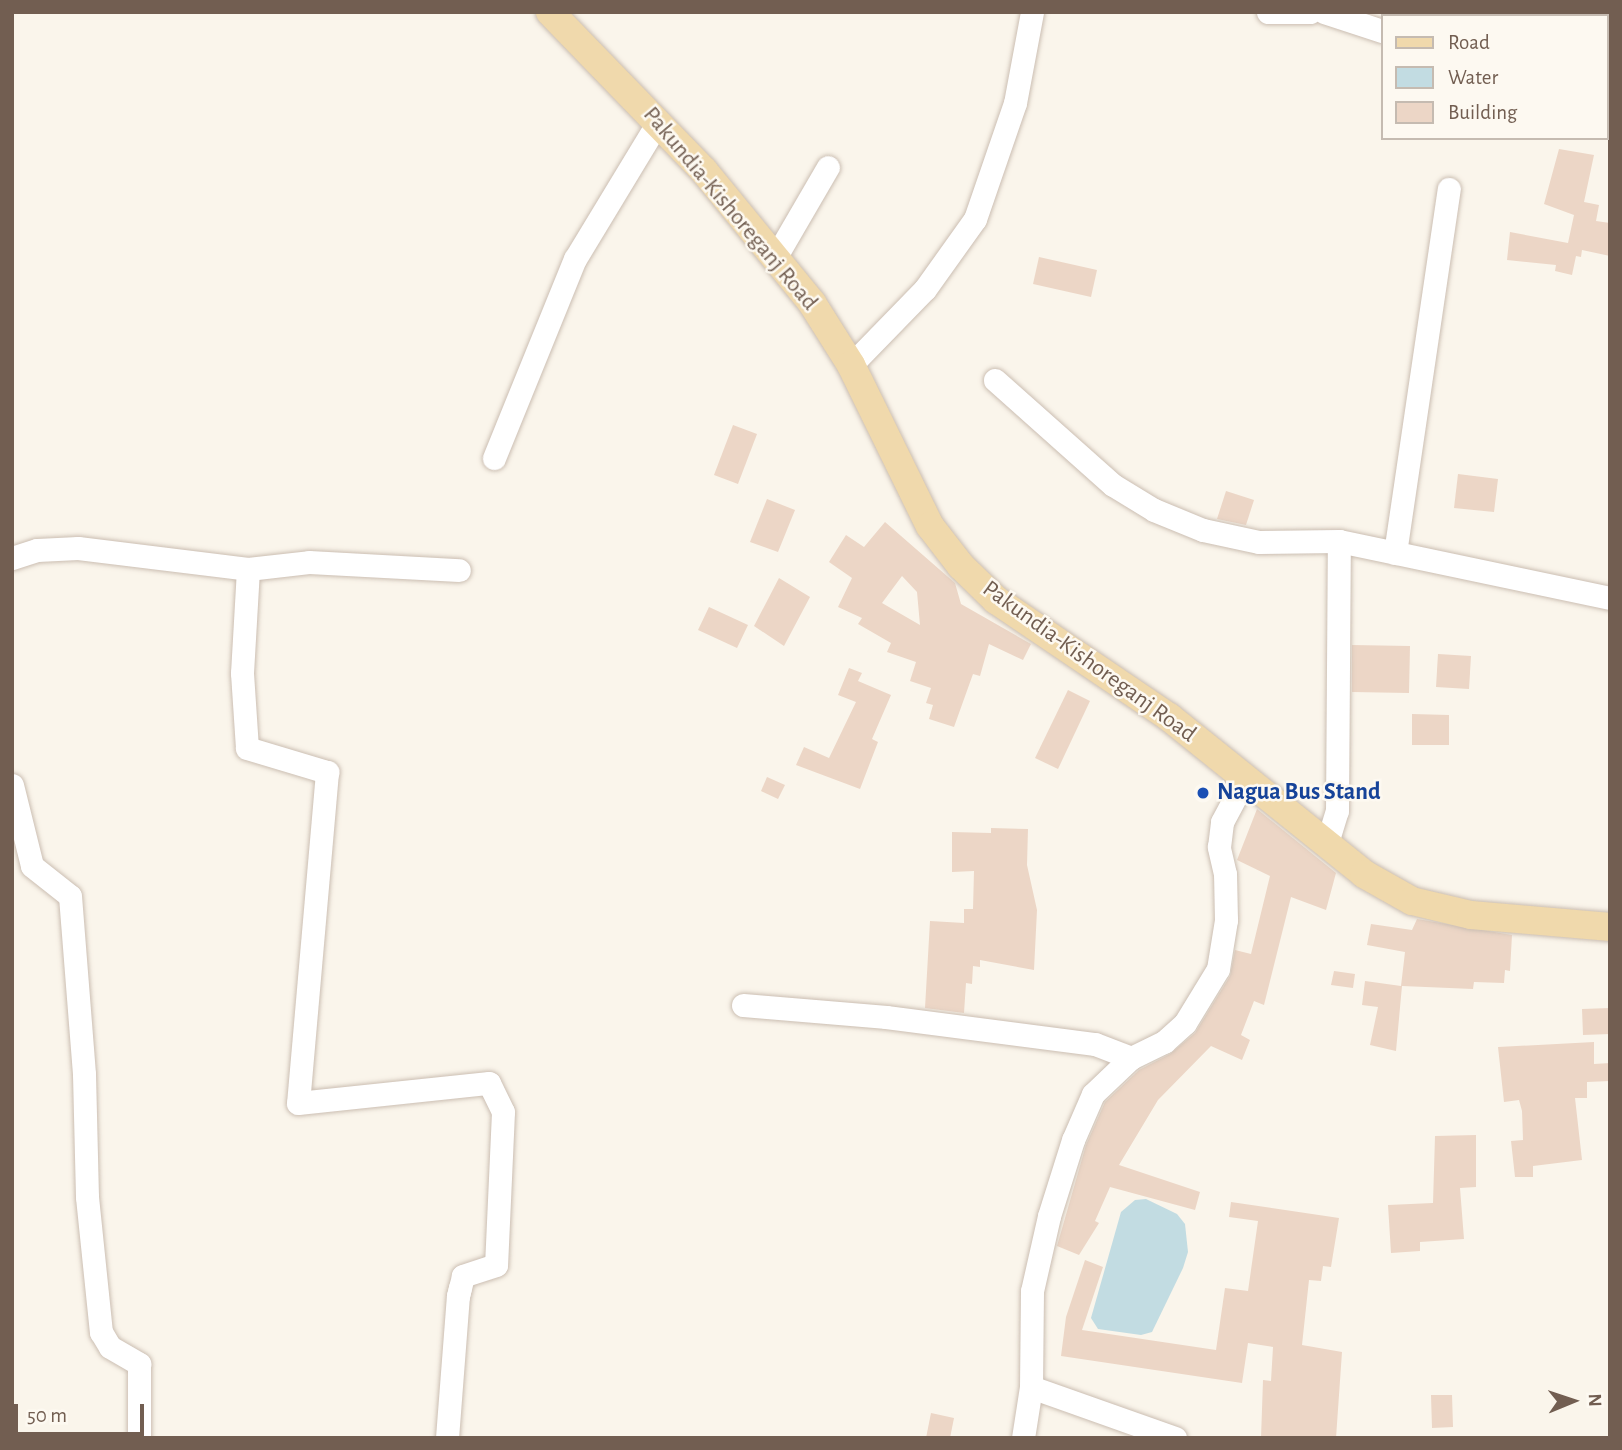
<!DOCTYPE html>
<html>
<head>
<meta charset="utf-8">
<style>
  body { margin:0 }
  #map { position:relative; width:1622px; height:1450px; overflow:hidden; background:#faf5eb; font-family:"Alegreya Sans",sans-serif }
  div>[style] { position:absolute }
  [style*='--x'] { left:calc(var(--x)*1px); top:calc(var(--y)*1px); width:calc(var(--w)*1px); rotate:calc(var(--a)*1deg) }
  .water>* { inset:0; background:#c2dce2 }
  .building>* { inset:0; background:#ecd6c6 }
  .roads { filter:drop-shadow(0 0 2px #cbbeb2) drop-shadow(0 0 2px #cbbeb2) }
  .minor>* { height:23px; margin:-11.5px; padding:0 11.5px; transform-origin:11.5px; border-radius:11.5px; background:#fff }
  .major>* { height:28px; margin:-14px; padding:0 14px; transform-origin:14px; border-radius:14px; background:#f0d9ac }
  .dots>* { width:19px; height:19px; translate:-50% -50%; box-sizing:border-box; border:4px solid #fdf9f1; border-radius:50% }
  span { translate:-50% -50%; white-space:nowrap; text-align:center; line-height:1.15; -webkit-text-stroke:5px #fdf9f1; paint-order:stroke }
  .street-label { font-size:24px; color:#725e51 }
  .transit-label { font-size:24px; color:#164399; font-weight:700 }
  .left { translate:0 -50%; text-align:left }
  .frame { position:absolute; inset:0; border:14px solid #725e51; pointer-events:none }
  .legend { position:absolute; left:1381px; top:14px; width:228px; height:126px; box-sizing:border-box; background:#fdf9f1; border:2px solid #c5bbb1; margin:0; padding:9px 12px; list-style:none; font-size:21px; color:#725e51 }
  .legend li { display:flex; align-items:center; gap:14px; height:35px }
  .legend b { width:35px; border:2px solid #c5bbb1 }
  .north { position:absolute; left:1538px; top:1366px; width:70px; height:70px; -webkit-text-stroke:5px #fdf9f1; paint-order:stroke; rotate:88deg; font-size:19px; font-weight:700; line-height:28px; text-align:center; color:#725e51 }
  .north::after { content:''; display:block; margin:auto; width:24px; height:32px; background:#725e51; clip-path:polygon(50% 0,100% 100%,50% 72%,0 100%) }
  .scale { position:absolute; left:14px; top:1404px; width:130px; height:32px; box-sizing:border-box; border:4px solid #725e51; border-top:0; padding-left:9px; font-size:21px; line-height:24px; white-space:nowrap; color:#725e51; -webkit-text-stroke:5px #fdf9f1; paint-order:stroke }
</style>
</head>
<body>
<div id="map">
  <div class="water">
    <i style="clip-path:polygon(1540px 12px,1610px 12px,1610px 80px,1606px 16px,1539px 16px)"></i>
    <i style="clip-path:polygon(1146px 1199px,1177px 1214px,1185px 1224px,1188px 1252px,1183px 1268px,1152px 1332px,1141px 1335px,1098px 1329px,1091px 1318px,1121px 1212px,1135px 1200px)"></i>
  </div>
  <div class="building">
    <i style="clip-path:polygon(1559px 149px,1594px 155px,1584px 202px,1599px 205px,1596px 221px,1610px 223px,1610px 256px,1582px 250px,1581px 257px,1576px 256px,1572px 275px,1555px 271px,1556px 265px,1507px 260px,1510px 232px,1568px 243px,1574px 215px,1544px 204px)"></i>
    <i style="clip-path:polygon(1039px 257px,1097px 270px,1091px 297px,1033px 284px)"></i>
    <i style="clip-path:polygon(733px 425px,757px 434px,738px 484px,714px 475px)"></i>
    <i style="clip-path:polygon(1458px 474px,1498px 479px,1494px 512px,1454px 508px)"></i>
    <i style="clip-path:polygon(1226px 491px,1254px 500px,1246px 525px,1217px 519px)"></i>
    <i style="clip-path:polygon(767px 499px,795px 510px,778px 552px,750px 542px)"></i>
    <i style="clip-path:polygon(evenodd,885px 522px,955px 583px,961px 604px,1031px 644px,1023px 660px,989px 644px,980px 676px,973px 674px,954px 727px,929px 719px,933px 705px,926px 703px,931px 688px,910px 681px,916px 662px,887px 652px,891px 643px,858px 624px,862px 618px,838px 607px,852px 578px,829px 562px,846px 535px,864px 547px,885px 522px,902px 576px,917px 592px,920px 625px,882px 603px,902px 576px)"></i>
    <i style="clip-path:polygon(779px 578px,810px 597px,784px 646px,754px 626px)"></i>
    <i style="clip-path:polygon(709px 607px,748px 625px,737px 648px,698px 630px)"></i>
    <i style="clip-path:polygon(1352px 645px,1410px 646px,1409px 693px,1352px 692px)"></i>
    <i style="clip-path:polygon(1438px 654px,1471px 656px,1469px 689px,1436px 687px)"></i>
    <i style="clip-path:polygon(849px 668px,862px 673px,858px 681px,891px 695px,872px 739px,878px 742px,860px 789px,796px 765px,804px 747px,829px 758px,856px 702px,838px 695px)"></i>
    <i style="clip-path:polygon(1068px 690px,1090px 701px,1058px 769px,1035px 758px)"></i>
    <i style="clip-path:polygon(1412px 714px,1449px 715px,1449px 745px,1412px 745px)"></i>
    <i style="clip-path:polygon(767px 777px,785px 785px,778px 799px,761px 791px)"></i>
    <i style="clip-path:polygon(1257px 809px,1336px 873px,1326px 910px,1291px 897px,1264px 1005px,1254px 1001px,1241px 1035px,1250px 1040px,1242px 1060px,1211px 1046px,1158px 1100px,1119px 1165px,1200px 1192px,1195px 1210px,1110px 1187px,1095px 1221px,1099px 1223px,1079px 1255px,1057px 1246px,1086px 1145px,1105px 1102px,1139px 1070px,1170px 1054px,1195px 1033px,1230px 976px,1235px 950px,1251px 954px,1270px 876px,1237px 860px)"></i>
    <i style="clip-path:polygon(991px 828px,1028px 829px,1027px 865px,1037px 910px,1034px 970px,980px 960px,980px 967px,973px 966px,972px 984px,966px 983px,964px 1013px,925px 1008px,930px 921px,964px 923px,964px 909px,973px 909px,974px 871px,952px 872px,952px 832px,991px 833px)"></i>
    <i style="clip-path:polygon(1417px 919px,1512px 935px,1510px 971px,1505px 970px,1504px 983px,1474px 982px,1473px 989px,1402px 986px,1396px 1051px,1370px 1045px,1378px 1007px,1362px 1005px,1365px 981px,1401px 986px,1405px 952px,1367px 945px,1371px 924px,1412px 930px)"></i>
    <i style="clip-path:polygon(1334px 971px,1355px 974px,1353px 988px,1331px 985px)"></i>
    <i style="clip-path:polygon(1610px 1008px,1610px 1034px,1583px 1035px,1582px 1009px)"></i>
    <i style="clip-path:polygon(1594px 1042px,1594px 1064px,1610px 1063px,1610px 1081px,1587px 1082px,1587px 1098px,1575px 1098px,1582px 1160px,1533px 1166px,1533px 1177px,1515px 1177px,1511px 1141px,1523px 1140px,1522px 1111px,1519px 1100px,1504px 1102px,1498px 1047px)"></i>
    <i style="clip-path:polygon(1476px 1135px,1476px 1187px,1460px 1188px,1464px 1239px,1420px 1242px,1420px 1251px,1391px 1253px,1388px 1205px,1433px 1203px,1435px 1136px)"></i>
    <i style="clip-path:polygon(1231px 1202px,1339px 1218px,1331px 1267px,1323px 1266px,1321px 1281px,1309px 1280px,1302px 1345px,1342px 1352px,1336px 1438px,1261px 1438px,1263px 1380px,1271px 1381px,1273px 1347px,1248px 1343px,1242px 1383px,1061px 1356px,1066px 1317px,1085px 1260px,1103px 1267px,1082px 1330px,1216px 1350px,1225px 1288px,1248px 1291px,1258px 1221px,1229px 1217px)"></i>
    <i style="clip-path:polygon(1431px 1395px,1452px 1395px,1453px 1427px,1432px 1428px)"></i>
    <i style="clip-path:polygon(931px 1413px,954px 1418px,950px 1438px,926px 1438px)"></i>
  </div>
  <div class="roads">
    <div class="minor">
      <i style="--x:1268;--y:12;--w:42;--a:0"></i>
      <i style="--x:1324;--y:12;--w:61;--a:18.1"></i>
      <i style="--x:1606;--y:79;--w:4;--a:14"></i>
      <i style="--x:775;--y:258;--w:105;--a:-59.8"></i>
      <i style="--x:851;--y:365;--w:106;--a:-45.8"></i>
      <i style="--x:925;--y:289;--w:86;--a:-54.5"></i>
      <i style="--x:975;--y:219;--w:123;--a:-71"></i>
      <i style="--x:1015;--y:103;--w:93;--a:-79.4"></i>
      <i style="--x:995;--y:380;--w:158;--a:41.7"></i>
      <i style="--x:1113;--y:485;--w:48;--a:31.4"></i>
      <i style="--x:1154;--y:510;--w:53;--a:22.2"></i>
      <i style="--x:1203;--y:530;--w:57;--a:12.1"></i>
      <i style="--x:1259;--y:542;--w:80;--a:-0.7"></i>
      <i style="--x:1339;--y:541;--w:277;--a:11.9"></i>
      <i style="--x:494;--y:458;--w:215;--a:-67.9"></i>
      <i style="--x:575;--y:259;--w:160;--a:-58.8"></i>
      <i style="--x:1395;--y:553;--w:368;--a:-81.6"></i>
      <i style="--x:12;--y:558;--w:26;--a:-18"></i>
      <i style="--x:37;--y:550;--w:41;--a:-2.8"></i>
      <i style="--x:78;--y:548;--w:171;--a:7"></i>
      <i style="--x:248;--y:569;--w:61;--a:-6.5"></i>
      <i style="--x:309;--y:562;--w:150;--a:3.1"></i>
      <i style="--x:248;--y:569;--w:104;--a:93.3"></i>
      <i style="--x:242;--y:673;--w:75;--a:86.2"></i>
      <i style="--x:247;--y:748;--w:84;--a:16.7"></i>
      <i style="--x:327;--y:772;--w:332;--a:95"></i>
      <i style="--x:298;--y:1103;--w:192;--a:-6"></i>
      <i style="--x:489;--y:1083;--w:32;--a:64"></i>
      <i style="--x:503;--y:1112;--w:153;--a:92.6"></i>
      <i style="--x:496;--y:1265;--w:35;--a:162"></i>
      <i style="--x:463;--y:1276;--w:21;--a:104"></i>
      <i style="--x:458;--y:1296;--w:9;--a:-77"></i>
      <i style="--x:12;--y:785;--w:83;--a:76.1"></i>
      <i style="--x:32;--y:866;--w:48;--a:38.3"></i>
      <i style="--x:70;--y:896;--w:179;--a:85.5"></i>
      <i style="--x:84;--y:1074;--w:123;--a:88.6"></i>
      <i style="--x:87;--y:1197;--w:136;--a:84.1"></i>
      <i style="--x:101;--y:1332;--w:17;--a:59"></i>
      <i style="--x:110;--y:1347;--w:34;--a:30"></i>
      <i style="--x:139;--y:1364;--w:74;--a:90"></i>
      <i style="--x:1327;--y:843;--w:34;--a:-73"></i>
      <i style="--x:1337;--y:811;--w:270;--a:-89.6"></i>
      <i style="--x:743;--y:1005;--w:144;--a:4.8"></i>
      <i style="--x:886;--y:1017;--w:211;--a:7.4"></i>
      <i style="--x:1095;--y:1044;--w:39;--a:21"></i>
      <i style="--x:1031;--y:1387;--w:153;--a:19.5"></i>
      <i style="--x:447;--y:1438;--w:142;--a:-85.6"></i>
      <i style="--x:1023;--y:1438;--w:52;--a:-81.1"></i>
      <i style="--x:1031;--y:1387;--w:96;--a:-89.4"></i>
      <i style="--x:1032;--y:1291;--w:77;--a:-77.2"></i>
      <i style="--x:1049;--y:1216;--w:80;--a:-72.5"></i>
      <i style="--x:1073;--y:1140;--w:50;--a:-66.5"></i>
      <i style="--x:1093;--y:1094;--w:52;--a:-43.5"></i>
      <i style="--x:1131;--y:1058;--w:37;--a:-26"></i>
      <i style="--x:1164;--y:1042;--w:28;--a:-42"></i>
      <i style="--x:1185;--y:1023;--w:63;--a:-58.6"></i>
      <i style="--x:1218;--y:969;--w:50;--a:-80.7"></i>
      <i style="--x:1226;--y:920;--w:46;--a:-91.2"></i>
      <i style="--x:1225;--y:874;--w:28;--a:-103"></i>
      <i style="--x:1219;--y:847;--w:25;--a:-83"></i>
      <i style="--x:1222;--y:822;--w:30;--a:-62"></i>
      <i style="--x:1236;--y:796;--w:22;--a:-85"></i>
    </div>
    <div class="major">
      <i style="--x:550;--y:12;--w:221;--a:45.9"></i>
      <i style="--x:704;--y:171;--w:171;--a:50.7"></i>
      <i style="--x:812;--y:303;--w:73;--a:57.8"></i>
      <i style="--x:851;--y:365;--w:179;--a:63.9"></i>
      <i style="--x:930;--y:526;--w:51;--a:52.2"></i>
      <i style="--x:961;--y:566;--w:49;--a:44.2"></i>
      <i style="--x:996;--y:600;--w:209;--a:34.1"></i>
      <i style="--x:1169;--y:717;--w:250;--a:38.8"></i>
      <i style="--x:1364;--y:874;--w:55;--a:29.4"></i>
      <i style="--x:1412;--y:901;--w:61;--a:13.3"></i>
      <i style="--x:1471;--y:915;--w:140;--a:4.9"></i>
    </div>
  </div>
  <div class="dots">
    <i style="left:1203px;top:793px;background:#1a4fb4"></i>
  </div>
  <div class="street-label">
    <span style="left:730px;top:209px;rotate:50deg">Pakundia-Kishoreganj Road</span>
    <span style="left:1089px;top:662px;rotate:36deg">Pakundia-Kishoreganj Road</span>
  </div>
  <div class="transit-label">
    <span class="left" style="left:1217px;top:793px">Nagua Bus Stand</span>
  </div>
  <div class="frame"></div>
  <ul class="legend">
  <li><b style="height:9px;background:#f0d9ac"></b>Road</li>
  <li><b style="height:19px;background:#c2dce2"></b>Water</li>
  <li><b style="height:19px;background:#ecd6c6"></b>Building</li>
  </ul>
  <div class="north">N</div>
  <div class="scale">50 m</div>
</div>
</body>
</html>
